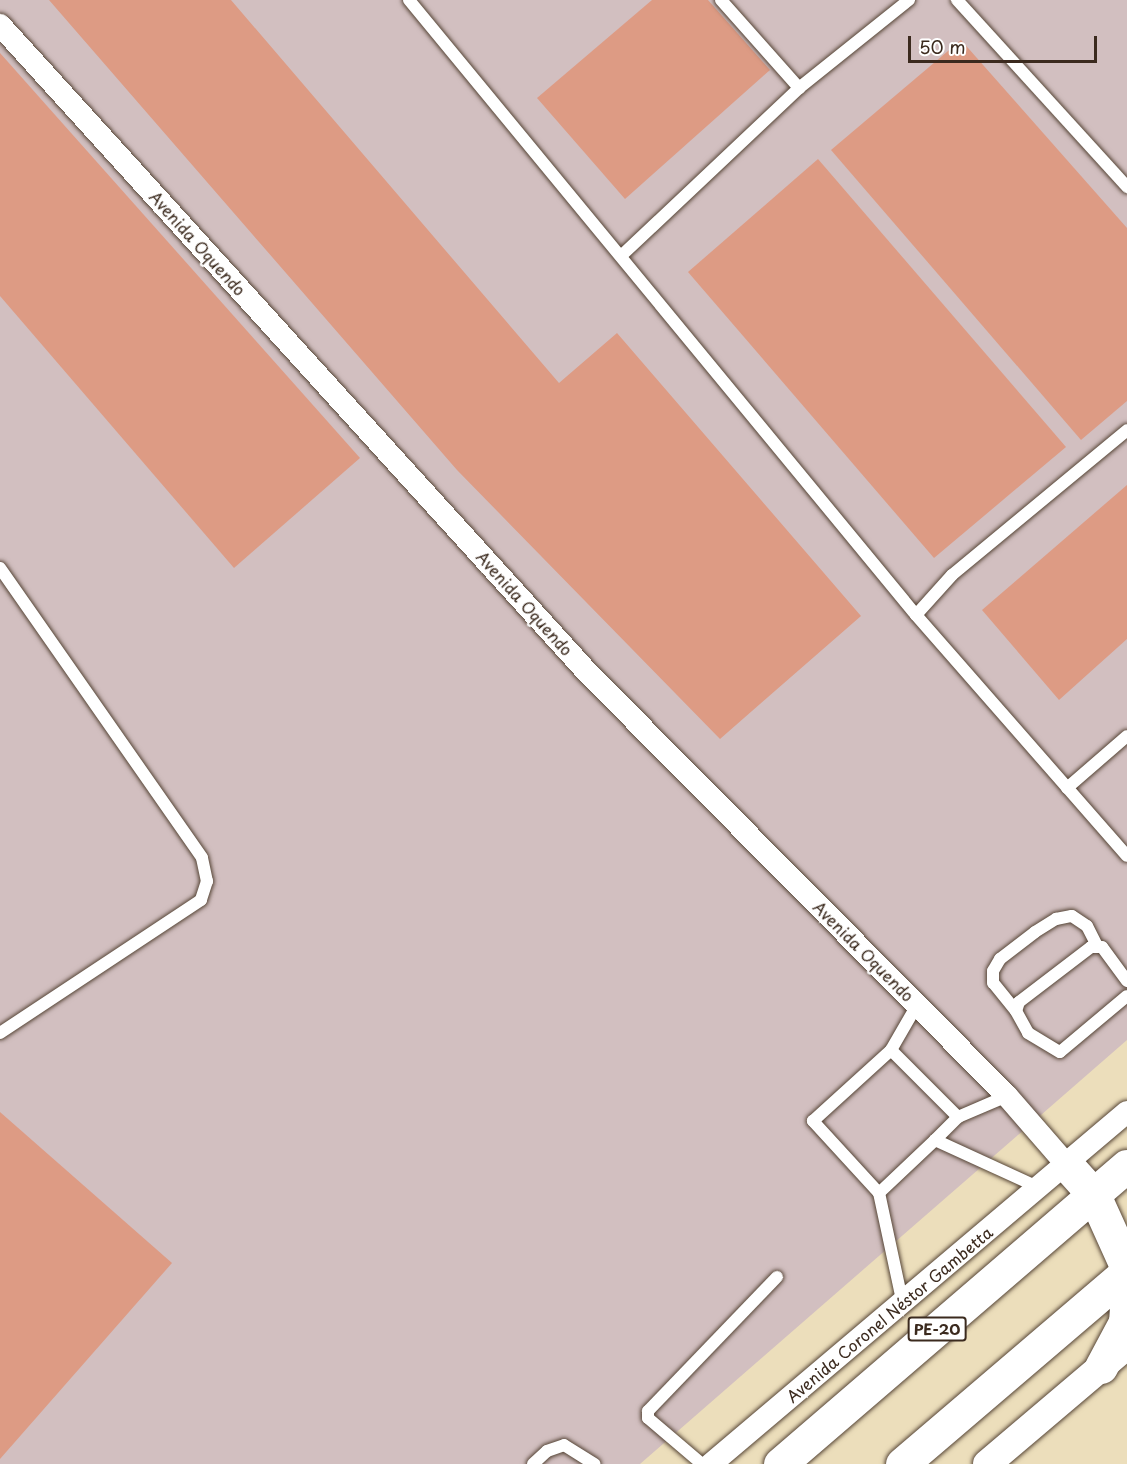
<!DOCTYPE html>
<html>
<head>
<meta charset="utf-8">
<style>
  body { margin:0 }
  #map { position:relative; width:1127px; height:1464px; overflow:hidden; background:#ecdebb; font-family:"Playpen Sans",sans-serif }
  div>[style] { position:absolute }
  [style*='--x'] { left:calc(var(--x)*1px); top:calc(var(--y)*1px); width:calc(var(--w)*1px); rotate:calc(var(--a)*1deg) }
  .industrial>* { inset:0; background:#d2bfc0 }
  .building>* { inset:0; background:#dd9b84 }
  .roads { filter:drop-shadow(0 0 2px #564536) drop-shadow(0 0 2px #564536) }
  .service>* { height:12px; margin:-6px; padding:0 6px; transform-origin:6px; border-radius:6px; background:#fff }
  .minor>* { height:22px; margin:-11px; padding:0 11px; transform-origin:11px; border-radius:11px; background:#fff }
  .tertiary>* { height:28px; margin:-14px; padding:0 14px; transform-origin:14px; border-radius:14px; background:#fff }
  .trunk>* { height:33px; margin:-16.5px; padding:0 16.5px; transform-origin:16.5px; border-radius:16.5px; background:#fff }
  span { translate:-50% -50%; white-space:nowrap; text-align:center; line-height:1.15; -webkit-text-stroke:4.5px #fff; paint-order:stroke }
  .shield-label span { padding:2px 4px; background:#fff; border:2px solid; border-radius:4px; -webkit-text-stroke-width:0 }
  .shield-label { font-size:15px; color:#3b2a1e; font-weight:700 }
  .street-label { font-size:16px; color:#3b2a1e }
  .scale { position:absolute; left:908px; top:36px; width:189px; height:27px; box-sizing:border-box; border:3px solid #3b2a1e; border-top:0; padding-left:8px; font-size:18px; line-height:21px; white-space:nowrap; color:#3b2a1e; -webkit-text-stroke:4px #fff; paint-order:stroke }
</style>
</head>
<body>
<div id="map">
  <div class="industrial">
    <i style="clip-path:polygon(0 0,1127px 0,1127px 1040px,640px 1464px,0 1464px)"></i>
  </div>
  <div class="building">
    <i style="clip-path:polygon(49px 0,231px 0,559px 383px,617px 333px,861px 616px,720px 739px,457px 470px)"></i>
    <i style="clip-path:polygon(652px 0,708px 0,770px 70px,625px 199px,537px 98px)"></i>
    <i style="clip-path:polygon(961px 40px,1127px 228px,1127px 401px,1081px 440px,831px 150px)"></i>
    <i style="clip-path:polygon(0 53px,360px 458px,234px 568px,0 296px)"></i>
    <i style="clip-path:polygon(818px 159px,1066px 447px,934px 558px,688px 272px)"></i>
    <i style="clip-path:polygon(1127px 485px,1127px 639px,1059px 700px,982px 610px)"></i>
    <i style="clip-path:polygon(0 1112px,172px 1263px,0 1459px)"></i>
  </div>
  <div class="roads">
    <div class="service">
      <i style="--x:409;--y:0;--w:797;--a:50.5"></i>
      <i style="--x:916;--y:615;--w:320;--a:48.8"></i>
      <i style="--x:721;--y:0;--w:118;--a:48.4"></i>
      <i style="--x:957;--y:0;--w:253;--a:47.7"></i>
      <i style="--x:621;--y:256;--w:245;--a:-43.3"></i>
      <i style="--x:799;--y:88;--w:141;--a:-38.7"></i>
      <i style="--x:0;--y:568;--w:353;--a:55.1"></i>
      <i style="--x:202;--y:858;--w:24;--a:78"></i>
      <i style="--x:207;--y:881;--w:20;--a:108"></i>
      <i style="--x:201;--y:900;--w:241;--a:146.5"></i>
      <i style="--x:916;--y:615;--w:54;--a:-48"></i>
      <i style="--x:952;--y:575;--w:227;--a:-39.6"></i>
      <i style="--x:1067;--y:788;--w:79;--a:-40.9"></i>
      <i style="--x:1127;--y:981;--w:42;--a:-126.3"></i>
      <i style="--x:1102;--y:947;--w:11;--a:180"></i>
      <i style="--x:1091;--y:947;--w:91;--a:142.6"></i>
      <i style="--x:1019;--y:1002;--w:9;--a:108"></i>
      <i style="--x:1016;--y:1011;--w:25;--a:61"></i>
      <i style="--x:1028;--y:1033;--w:37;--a:31"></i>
      <i style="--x:1060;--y:1052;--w:87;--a:-39.9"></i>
      <i style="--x:917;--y:1005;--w:52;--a:120"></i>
      <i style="--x:891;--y:1050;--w:95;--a:45"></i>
      <i style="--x:958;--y:1117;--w:53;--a:-23.2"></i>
      <i style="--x:1016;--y:1011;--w:36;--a:-129"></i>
      <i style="--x:993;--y:983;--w:12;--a:-90"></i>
      <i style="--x:993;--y:971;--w:14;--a:-60"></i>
      <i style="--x:1000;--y:959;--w:44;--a:-37.6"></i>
      <i style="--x:1035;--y:932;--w:25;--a:-32"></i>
      <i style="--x:1056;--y:919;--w:16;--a:-11"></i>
      <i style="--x:1072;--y:916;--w:18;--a:34"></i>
      <i style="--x:1087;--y:926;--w:22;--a:63"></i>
      <i style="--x:935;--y:1140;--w:33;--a:-45"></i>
      <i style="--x:879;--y:1193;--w:98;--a:-132.5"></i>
      <i style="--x:813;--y:1121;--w:105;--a:-42.3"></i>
      <i style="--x:902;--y:1300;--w:109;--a:-102.1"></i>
      <i style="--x:879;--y:1193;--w:77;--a:-43.4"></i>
      <i style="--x:935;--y:1140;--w:115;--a:24.6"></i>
      <i style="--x:533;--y:1464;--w:19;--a:-43"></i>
      <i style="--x:547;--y:1451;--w:18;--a:-19"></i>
      <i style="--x:564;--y:1445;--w:36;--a:32"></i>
      <i style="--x:702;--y:1464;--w:71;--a:-139.6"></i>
      <i style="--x:648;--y:1418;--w:7;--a:-90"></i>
      <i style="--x:648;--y:1411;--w:186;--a:-46.1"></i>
    </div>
    <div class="minor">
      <i style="--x:0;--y:25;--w:875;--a:47.78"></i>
      <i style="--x:588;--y:673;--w:595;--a:45.27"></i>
      <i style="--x:1007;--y:1096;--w:91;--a:49"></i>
      <i style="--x:711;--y:1464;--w:545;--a:-40.24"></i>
    </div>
    <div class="tertiary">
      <i style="--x:987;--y:1464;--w:172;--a:-40.3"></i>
    </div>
    <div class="trunk">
      <i style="--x:1067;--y:1165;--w:40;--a:48"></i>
      <i style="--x:1094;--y:1195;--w:80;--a:65.7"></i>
      <i style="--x:1101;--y:1367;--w:51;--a:-61.9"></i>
      <i style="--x:1125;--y:1322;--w:32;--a:-86"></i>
      <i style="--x:780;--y:1464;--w:457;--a:-40.7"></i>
      <i style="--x:902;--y:1464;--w:296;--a:-40.5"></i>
    </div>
  </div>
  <div class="shield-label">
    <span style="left:937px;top:1329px">PE-20</span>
  </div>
  <div class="street-label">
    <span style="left:198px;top:243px;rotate:48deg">Avenida Oquendo</span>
    <span style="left:525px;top:603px;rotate:48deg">Avenida Oquendo</span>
    <span style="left:864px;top:951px;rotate:45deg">Avenida Oquendo</span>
    <span style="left:889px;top:1314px;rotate:-40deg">Avenida Coronel Néstor Gambetta</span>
  </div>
  <div class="scale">50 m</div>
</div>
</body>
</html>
